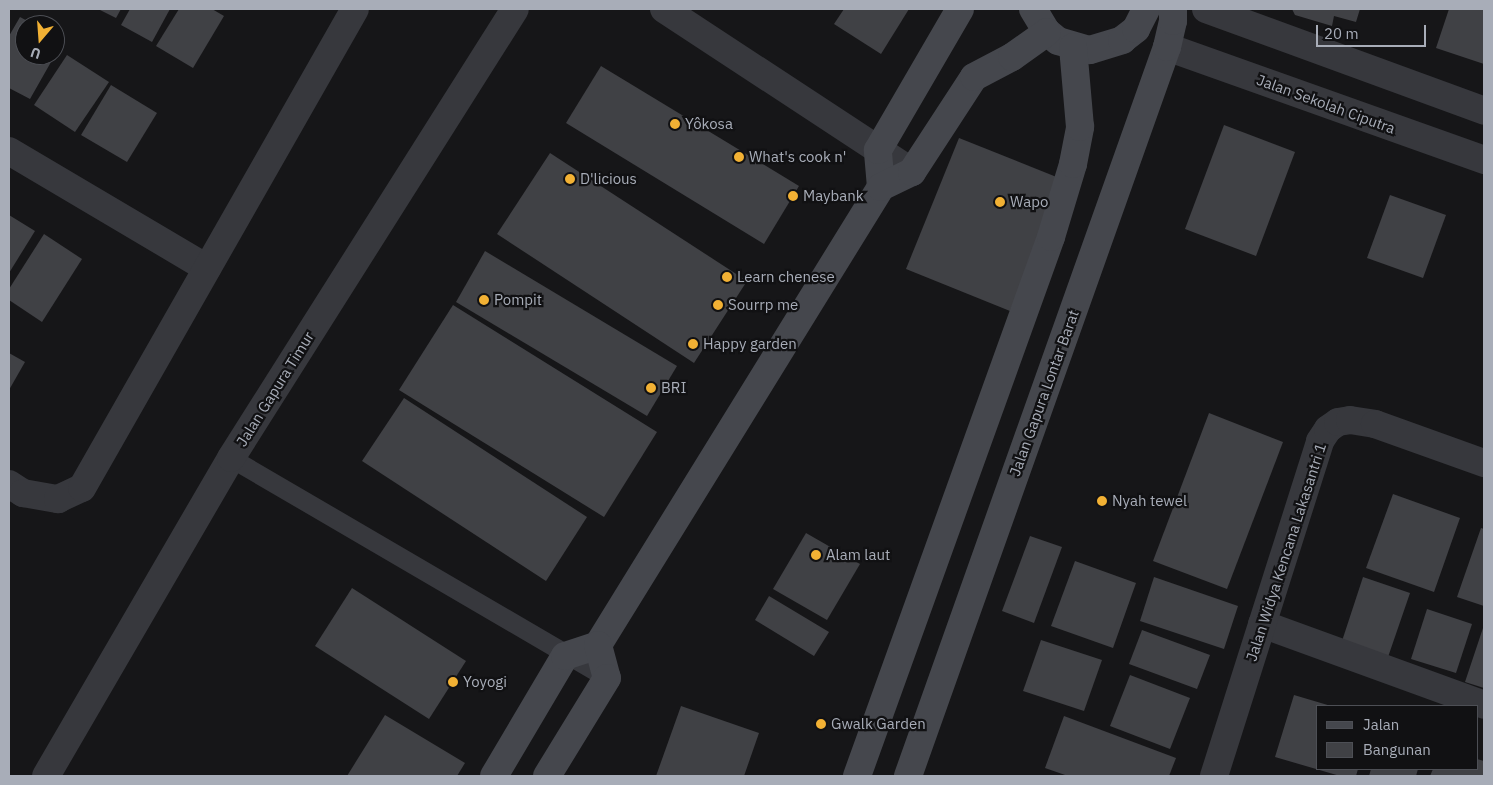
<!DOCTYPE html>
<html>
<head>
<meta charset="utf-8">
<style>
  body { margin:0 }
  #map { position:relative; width:1493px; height:785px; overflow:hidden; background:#161618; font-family:"IBM Plex Sans",sans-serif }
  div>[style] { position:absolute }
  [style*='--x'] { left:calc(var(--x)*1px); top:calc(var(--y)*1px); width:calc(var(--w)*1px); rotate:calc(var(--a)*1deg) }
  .building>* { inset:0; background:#404145 }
  .lane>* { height:19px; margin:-9.5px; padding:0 9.5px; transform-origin:9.5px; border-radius:9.5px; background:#37383d }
  .street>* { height:28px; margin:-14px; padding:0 14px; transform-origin:14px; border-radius:14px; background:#37383d }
  .secondary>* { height:28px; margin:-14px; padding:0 14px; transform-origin:14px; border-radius:14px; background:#45474d }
  .dots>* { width:14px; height:14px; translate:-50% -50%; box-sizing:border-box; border:2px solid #111113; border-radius:50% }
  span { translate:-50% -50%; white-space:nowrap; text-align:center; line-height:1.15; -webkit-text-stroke:4.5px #111113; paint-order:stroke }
  .street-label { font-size:15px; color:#a8adb8 }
  .poi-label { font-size:15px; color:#a8adb8 }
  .left { translate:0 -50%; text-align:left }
  .frame { position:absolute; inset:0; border:10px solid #a8adb8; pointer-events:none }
  .legend { position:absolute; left:1316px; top:705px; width:162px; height:65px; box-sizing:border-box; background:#111113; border:1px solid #4d4f55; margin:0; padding:6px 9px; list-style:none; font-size:15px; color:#a8adb8 }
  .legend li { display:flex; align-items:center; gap:10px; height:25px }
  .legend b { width:25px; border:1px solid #4d4f55 }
  .north { position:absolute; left:15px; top:15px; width:50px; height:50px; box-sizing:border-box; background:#111113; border:1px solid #4d4f55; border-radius:50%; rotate:198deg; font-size:14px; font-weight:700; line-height:20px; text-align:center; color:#a8adb8 }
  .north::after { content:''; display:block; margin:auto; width:18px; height:22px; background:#f2b134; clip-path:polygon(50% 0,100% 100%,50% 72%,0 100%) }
  .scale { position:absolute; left:1316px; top:25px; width:110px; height:22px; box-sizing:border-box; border:2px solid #a8adb8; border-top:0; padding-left:6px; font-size:15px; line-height:18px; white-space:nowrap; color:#a8adb8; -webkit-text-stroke:4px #111113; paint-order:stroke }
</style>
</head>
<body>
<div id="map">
  <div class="building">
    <i style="clip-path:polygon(98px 9px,121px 9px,116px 18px)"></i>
    <i style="clip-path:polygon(130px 9px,170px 9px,152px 42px,121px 25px)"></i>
    <i style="clip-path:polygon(179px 9px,212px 9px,224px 16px,193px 68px,156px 46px)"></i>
    <i style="clip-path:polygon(844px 9px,909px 9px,881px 54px,834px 24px)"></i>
    <i style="clip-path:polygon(1292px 9px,1360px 9px,1356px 22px,1334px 16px,1332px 26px,1295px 15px)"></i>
    <i style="clip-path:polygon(1449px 9px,1484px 9px,1484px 64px,1436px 48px)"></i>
    <i style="clip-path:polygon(20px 17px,35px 25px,25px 25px,25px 55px,55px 55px,30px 99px,9px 88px,9px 36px)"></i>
    <i style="clip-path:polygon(55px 36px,63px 40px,55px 54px)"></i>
    <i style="clip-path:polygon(67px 55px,109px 82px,75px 132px,34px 105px)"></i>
    <i style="clip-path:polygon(601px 66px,799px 186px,764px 244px,566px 123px)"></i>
    <i style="clip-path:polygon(111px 85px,157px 113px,127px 162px,81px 135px)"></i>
    <i style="clip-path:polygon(1224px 125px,1295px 152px,1256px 256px,1185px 229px)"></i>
    <i style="clip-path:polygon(959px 138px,1064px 180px,1010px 311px,906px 269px)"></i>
    <i style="clip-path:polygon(550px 153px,747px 281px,694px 363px,497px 234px)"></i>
    <i style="clip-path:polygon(1390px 195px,1446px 215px,1423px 278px,1367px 258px)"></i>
    <i style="clip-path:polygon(9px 215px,35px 231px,9px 273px)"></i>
    <i style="clip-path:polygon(44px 234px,82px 259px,42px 322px,9px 300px,9px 289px)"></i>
    <i style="clip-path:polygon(485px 251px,677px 366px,647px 416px,456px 302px)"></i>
    <i style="clip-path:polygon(453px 305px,657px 432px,604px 517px,399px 390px)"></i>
    <i style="clip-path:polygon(9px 353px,25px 362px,9px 390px)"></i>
    <i style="clip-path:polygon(404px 398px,587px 517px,546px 581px,362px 461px)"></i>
    <i style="clip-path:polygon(1209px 413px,1283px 442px,1227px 589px,1153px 561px)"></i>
    <i style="clip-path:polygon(1393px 494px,1460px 518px,1434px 592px,1366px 568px)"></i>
    <i style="clip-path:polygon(1481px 528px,1484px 529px,1484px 606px,1457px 597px)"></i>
    <i style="clip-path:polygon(806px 533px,860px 564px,827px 620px,773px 589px)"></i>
    <i style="clip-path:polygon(1030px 536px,1062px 547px,1034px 623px,1002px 611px)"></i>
    <i style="clip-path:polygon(1075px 561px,1136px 583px,1113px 648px,1051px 626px)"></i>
    <i style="clip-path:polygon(1154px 577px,1238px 606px,1224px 649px,1140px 621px)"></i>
    <i style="clip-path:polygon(1363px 577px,1410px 593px,1388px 657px,1342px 641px)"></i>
    <i style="clip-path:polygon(352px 588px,466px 661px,429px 719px,315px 646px)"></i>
    <i style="clip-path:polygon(769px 596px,829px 632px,814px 656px,755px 620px)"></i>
    <i style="clip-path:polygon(1427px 609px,1472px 624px,1456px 673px,1411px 659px)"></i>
    <i style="clip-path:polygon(1484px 625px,1484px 688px,1465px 682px)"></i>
    <i style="clip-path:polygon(1142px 630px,1210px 655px,1197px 689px,1129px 664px)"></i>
    <i style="clip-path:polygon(1041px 640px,1102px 660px,1084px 711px,1023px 691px)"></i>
    <i style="clip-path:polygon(1130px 675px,1190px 698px,1170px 749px,1110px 726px)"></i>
    <i style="clip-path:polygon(1294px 695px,1331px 706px,1317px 706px,1317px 769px,1358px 769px,1356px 776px,1340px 776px,1275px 757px)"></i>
    <i style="clip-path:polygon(681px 706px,759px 733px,744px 776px,656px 776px)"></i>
    <i style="clip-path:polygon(385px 715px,465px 763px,457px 776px,347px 776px)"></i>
    <i style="clip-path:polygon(1064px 716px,1176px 758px,1169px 776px,1068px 776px,1045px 768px)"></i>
    <i style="clip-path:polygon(1477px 759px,1484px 761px,1484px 776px,1430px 776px,1433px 769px,1477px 769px)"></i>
    <i style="clip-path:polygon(1371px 769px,1418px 769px,1416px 776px,1369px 776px)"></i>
  </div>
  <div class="lane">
    <i style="--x:231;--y:458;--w:436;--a:30.3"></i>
  </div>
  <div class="street">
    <i style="--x:664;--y:9;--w:297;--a:33.3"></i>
    <i style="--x:1206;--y:9;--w:296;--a:20.1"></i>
    <i style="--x:1167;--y:47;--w:337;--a:19.6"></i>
    <i style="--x:9;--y:151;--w:230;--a:30.6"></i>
    <i style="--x:9;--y:484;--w:17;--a:33"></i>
    <i style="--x:23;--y:493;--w:36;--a:10"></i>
    <i style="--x:58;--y:499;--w:26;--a:-25"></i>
    <i style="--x:82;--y:488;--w:551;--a:-60.32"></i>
    <i style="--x:1262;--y:624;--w:236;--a:20"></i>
    <i style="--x:46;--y:776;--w:368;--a:-59.8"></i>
    <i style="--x:231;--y:458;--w:531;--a:-57.69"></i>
    <i style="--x:1214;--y:776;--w:351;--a:-72.4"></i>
    <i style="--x:1320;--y:441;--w:14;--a:-56"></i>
    <i style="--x:1328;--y:429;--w:12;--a:-35"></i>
    <i style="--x:1338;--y:422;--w:12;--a:-9"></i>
    <i style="--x:1350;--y:420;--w:25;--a:9"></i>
    <i style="--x:1375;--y:424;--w:116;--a:19.7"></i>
  </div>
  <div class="secondary">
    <i style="--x:1033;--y:9;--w:27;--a:59"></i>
    <i style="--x:1047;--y:32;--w:14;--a:39"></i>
    <i style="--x:1058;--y:41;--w:33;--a:16"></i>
    <i style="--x:1090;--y:50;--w:34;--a:-17"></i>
    <i style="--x:1122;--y:40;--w:18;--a:-38"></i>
    <i style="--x:1136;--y:29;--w:22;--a:-63"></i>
    <i style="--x:881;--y:187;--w:37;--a:-95"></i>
    <i style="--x:878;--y:150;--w:163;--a:-59.8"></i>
    <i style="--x:598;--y:645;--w:538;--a:-58.29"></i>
    <i style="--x:881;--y:187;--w:34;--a:-26"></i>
    <i style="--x:912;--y:172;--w:113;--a:-56.9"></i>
    <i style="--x:974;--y:77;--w:43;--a:-27.8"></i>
    <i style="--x:1012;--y:57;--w:43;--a:-35.5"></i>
    <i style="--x:494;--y:776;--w:139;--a:-59.4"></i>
    <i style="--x:565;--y:656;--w:35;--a:-18"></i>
    <i style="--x:598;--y:645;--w:34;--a:75"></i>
    <i style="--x:607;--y:678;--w:115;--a:121.5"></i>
    <i style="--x:857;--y:776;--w:573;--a:-70.2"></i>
    <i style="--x:1051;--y:237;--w:76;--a:-73.2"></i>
    <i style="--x:1073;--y:164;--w:38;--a:-79"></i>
    <i style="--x:1080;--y:127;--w:80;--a:-95"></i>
    <i style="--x:908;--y:776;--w:774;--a:-70.44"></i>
    <i style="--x:1167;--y:47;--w:27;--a:-77"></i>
    <i style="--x:1173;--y:21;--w:12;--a:-90"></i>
  </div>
  <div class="dots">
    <i style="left:675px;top:124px;background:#f2b134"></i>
    <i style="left:739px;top:157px;background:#f2b134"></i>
    <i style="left:570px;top:179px;background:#f2b134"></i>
    <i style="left:793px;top:196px;background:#f2b134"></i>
    <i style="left:1000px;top:202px;background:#f2b134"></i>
    <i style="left:727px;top:277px;background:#f2b134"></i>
    <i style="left:484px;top:300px;background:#f2b134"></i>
    <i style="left:718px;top:305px;background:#f2b134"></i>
    <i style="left:693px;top:344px;background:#f2b134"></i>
    <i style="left:651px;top:388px;background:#f2b134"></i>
    <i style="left:1102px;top:501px;background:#f2b134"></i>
    <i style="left:816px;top:555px;background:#f2b134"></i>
    <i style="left:453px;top:682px;background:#f2b134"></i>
    <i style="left:821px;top:724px;background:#f2b134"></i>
  </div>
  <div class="street-label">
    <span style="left:1326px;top:104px;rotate:20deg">Jalan Sekolah Ciputra</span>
    <span style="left:275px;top:389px;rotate:-58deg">Jalan Gapura Timur</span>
    <span style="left:1044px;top:393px;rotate:-70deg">Jalan Gapura Lontar Barat</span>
    <span style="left:1286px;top:552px;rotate:-72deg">Jalan Widya Kencana Lakasantri 1</span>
  </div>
  <div class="poi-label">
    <span class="left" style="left:685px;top:124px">Yôkosa</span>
    <span class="left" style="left:749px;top:157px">What's cook n'</span>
    <span class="left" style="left:580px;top:179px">D'licious</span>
    <span class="left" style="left:803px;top:196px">Maybank</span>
    <span class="left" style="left:1010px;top:202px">Wapo</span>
    <span class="left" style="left:737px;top:277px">Learn chenese</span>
    <span class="left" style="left:494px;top:300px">Pompit</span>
    <span class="left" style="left:728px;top:305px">Sourrp me</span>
    <span class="left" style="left:703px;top:344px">Happy garden</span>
    <span class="left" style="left:661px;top:388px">BRI</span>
    <span class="left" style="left:1112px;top:501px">Nyah tewel</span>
    <span class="left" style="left:826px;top:555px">Alam laut</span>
    <span class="left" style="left:463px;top:682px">Yoyogi</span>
    <span class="left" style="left:831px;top:724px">Gwalk Garden</span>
  </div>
  <div class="frame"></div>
  <ul class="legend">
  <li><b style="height:6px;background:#45474d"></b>Jalan</li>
  <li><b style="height:14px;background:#404145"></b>Bangunan</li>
  </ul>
  <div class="north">U</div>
  <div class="scale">20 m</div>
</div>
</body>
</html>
